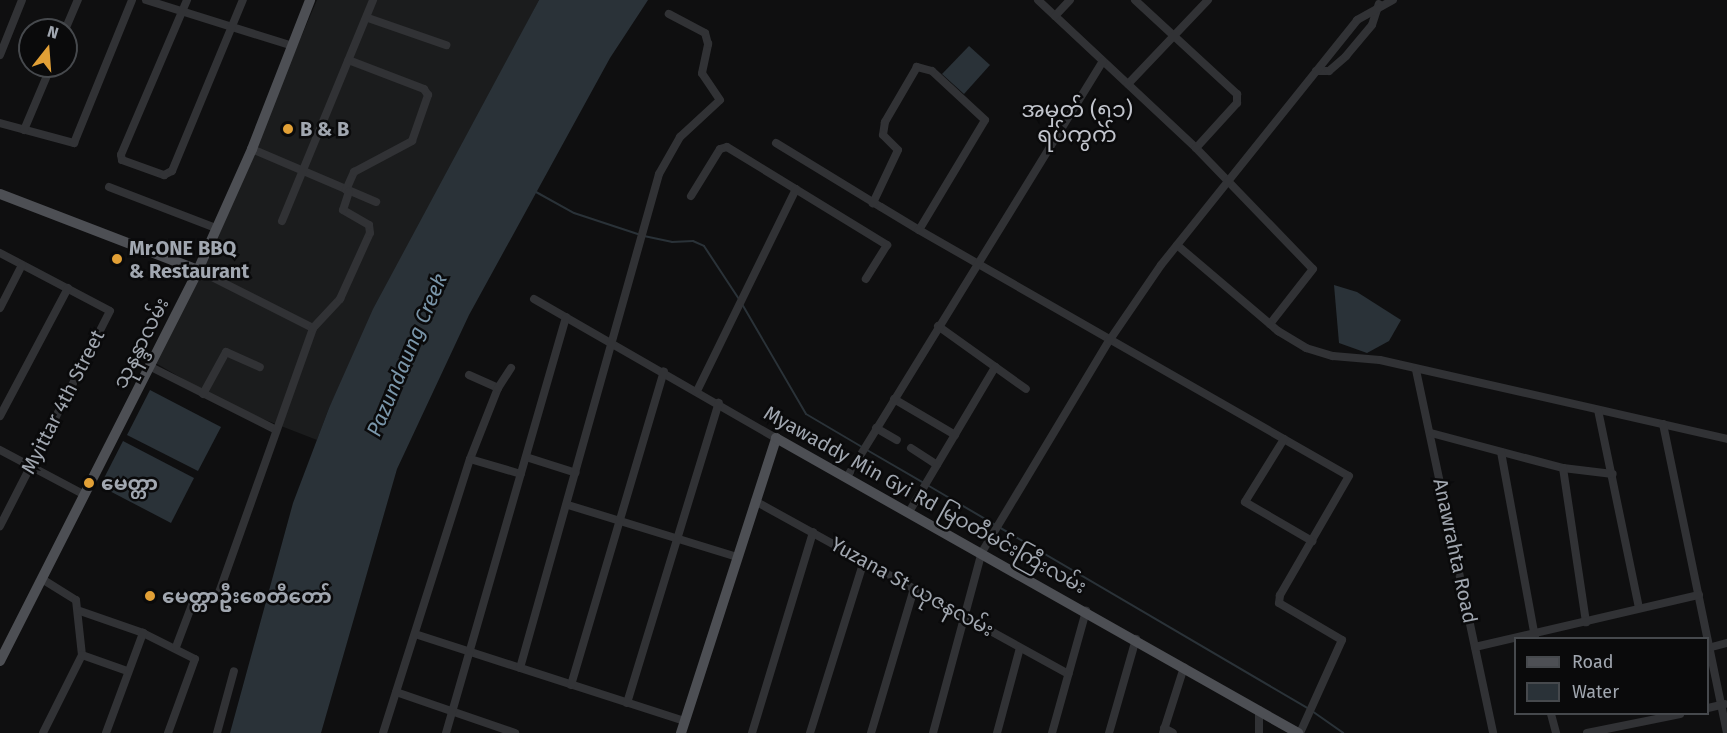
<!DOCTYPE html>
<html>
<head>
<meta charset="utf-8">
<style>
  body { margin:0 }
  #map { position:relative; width:1727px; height:733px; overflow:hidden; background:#0f0f10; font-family:"Fira Sans","Noto Sans Myanmar",sans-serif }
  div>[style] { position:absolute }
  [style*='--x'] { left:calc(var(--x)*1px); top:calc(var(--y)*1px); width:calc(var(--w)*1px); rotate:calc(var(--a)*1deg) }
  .built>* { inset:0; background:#1b1c1d }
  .water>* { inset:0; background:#2a3238 }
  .stream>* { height:2px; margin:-1px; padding:0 1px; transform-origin:1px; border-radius:1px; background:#2a3238 }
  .minor>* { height:8px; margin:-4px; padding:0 4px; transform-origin:4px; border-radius:4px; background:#313235 }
  .major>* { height:10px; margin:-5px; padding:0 5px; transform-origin:5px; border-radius:5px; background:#4d4f54 }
  .dots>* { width:16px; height:16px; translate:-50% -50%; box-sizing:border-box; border:3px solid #0a0a0b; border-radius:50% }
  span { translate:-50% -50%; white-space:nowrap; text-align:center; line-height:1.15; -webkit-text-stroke:5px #0a0a0b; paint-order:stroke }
  .poi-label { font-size:20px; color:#a1a7b0; font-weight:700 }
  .left { translate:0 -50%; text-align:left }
  .street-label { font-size:20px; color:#a1a7b0 }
  .water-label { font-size:21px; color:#7a96aa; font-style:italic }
  .quarter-label { font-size:22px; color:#c2c5cd }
  .legend { position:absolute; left:1514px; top:637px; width:195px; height:78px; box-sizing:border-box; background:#0a0a0b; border:2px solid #46494d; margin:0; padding:8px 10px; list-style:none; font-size:18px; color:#a1a7b0 }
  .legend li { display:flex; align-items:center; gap:12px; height:30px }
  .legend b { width:30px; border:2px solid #46494d }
  .north { position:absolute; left:18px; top:18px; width:60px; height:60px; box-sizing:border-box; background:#0a0a0b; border:2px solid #46494d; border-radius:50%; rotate:17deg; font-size:16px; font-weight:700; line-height:24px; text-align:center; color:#a1a7b0 }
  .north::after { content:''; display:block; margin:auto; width:21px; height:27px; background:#e2a036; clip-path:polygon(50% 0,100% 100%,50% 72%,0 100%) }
</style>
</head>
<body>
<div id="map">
  <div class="built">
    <i style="clip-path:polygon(317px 0,539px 0,329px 408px,317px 440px,230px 406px,152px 361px,203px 264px)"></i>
  </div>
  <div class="water">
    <i style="clip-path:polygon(539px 0,648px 0,610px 58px,469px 315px,397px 469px,321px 733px,230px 733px,293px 503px,329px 408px,373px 309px)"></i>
    <i style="clip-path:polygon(969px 46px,990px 65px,964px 94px,942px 74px)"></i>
    <i style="clip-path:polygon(1334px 285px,1357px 292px,1401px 320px,1389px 341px,1367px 353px,1339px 343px)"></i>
    <i style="clip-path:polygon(150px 390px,221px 427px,198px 471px,127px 435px)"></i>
    <i style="clip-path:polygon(123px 441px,194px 478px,171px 523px,100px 486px)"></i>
  </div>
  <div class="stream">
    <i style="--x:536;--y:192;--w:43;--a:28.9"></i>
    <i style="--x:574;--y:213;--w:67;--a:18.2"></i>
    <i style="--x:644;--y:236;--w:29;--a:12"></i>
    <i style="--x:672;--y:242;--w:21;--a:-3"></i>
    <i style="--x:693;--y:241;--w:12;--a:24"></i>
    <i style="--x:704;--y:246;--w:64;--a:56.6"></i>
    <i style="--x:742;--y:304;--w:127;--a:59.8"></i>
    <i style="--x:806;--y:414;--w:65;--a:30.5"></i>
    <i style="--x:867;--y:450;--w:66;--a:30.1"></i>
    <i style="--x:929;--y:486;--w:438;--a:30.4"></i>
    <i style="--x:1312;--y:711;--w:38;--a:35"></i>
  </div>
  <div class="minor">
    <i style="--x:146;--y:0;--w:154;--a:17.4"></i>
    <i style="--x:187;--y:0;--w:168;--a:113.1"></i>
    <i style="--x:121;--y:155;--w:5;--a:79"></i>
    <i style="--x:122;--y:160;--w:45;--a:19.7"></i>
    <i style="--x:164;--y:175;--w:9;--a:-27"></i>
    <i style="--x:172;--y:171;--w:185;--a:-67.5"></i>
    <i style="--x:1038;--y:0;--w:216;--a:43.1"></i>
    <i style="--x:1196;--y:148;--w:168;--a:46"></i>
    <i style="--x:1313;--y:269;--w:70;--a:128"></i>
    <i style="--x:1135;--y:0;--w:139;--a:42.7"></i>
    <i style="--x:1237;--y:94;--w:9;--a:90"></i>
    <i style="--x:1237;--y:103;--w:61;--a:132.3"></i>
    <i style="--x:1055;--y:16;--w:22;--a:-47"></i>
    <i style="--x:368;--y:18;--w:83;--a:19.1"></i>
    <i style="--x:65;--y:30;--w:33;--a:-67"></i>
    <i style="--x:0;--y:55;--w:59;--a:-68.2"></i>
    <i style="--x:1316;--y:71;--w:13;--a:0"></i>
    <i style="--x:1329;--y:71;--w:23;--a:-41"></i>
    <i style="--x:1346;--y:56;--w:40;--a:-50"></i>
    <i style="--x:1372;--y:25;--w:22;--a:-72"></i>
    <i style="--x:1128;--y:84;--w:116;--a:-46.4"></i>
    <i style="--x:0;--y:123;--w:77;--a:15.1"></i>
    <i style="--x:74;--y:143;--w:154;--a:-67.9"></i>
    <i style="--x:24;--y:130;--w:69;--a:-67.1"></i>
    <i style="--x:776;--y:143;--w:123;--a:31.4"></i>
    <i style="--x:881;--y:207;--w:44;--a:31.2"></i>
    <i style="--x:919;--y:230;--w:128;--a:-59"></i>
    <i style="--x:985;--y:120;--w:72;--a:-137.2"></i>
    <i style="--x:932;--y:71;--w:16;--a:-165"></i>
    <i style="--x:917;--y:67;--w:64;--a:120.2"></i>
    <i style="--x:885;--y:122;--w:13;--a:99"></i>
    <i style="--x:883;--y:135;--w:21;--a:45"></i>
    <i style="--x:898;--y:150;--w:59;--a:115.3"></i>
    <i style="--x:252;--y:149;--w:135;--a:23.1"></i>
    <i style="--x:109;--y:187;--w:115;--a:21"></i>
    <i style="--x:346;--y:190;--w:20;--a:-66"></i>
    <i style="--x:354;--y:172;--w:66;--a:-28.1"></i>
    <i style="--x:412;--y:141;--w:49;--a:-70.8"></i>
    <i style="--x:428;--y:95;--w:7;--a:-124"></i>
    <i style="--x:424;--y:89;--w:81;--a:-159.1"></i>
    <i style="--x:691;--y:196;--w:55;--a:-58.3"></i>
    <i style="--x:720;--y:149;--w:7;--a:-16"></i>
    <i style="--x:727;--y:147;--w:188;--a:31.5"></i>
    <i style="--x:887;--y:245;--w:40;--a:122"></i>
    <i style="--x:282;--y:221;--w:239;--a:-67.6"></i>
    <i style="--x:919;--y:230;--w:495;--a:29.8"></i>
    <i style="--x:1349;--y:476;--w:138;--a:120.1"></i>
    <i style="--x:1280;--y:595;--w:8;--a:97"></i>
    <i style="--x:1279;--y:603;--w:73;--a:30.4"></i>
    <i style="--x:1342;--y:640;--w:102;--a:114.3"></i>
    <i style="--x:1177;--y:245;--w:133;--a:40.4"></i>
    <i style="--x:1278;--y:331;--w:33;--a:31"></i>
    <i style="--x:1306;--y:348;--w:28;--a:17"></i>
    <i style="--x:1333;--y:356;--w:47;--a:4.9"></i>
    <i style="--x:1380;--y:360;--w:356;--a:12.8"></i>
    <i style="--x:0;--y:253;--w:124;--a:27.8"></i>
    <i style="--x:110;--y:311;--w:242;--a:117.1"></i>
    <i style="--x:198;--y:270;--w:129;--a:26.8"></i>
    <i style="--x:534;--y:299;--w:279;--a:29.9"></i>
    <i style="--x:0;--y:308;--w:48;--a:-62.9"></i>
    <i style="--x:938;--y:326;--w:108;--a:35.6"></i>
    <i style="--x:149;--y:366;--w:140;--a:26.7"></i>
    <i style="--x:1416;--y:370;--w:371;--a:78"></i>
    <i style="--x:469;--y:375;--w:32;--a:24"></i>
    <i style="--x:697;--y:391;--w:225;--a:-63.9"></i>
    <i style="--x:203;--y:394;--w:48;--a:-61.3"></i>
    <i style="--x:226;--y:352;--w:37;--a:24"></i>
    <i style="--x:894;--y:399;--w:71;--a:30.5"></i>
    <i style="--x:1598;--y:410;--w:202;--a:78.3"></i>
    <i style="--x:0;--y:416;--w:145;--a:-62"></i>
    <i style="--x:1663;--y:424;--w:315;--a:78.3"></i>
    <i style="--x:876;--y:428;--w:24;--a:30"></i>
    <i style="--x:1431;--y:433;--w:137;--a:14.9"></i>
    <i style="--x:1563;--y:468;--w:50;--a:6.8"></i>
    <i style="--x:1284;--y:439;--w:74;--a:121.8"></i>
    <i style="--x:1245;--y:502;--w:78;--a:30.2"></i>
    <i style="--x:911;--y:448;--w:31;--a:33"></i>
    <i style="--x:0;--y:450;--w:96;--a:27.9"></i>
    <i style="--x:1501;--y:452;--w:189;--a:79.6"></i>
    <i style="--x:526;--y:457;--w:52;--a:17.7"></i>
    <i style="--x:470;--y:459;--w:76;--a:-68.5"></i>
    <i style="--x:498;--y:388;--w:24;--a:-57"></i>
    <i style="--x:1563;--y:468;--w:156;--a:81.5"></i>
    <i style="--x:847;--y:477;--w:488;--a:-58.4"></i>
    <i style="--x:755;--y:501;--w:358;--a:28.9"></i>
    <i style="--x:568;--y:505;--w:177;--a:17.1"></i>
    <i style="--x:909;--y:512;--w:169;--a:-59.3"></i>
    <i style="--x:42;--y:579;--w:40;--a:32"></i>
    <i style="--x:76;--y:600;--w:55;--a:83.8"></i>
    <i style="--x:82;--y:655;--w:87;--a:116.6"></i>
    <i style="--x:80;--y:611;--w:67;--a:19.2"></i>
    <i style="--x:143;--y:633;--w:58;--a:26.6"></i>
    <i style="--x:195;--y:659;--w:79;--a:110"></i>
    <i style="--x:415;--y:634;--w:284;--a:17.9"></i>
    <i style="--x:176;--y:647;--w:53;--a:-69.2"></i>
    <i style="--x:195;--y:597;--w:22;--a:3"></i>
    <i style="--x:217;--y:598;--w:287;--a:-70.4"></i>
    <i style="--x:313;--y:328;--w:40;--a:-47"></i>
    <i style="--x:340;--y:299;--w:72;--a:-65.6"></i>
    <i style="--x:370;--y:233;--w:8;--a:-97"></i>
    <i style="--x:369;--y:225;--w:30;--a:-150"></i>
    <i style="--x:343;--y:210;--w:19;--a:-72"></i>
    <i style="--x:1475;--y:647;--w:230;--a:-13.1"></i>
    <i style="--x:1708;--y:648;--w:20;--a:-15"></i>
    <i style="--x:82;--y:655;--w:48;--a:19.6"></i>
    <i style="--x:520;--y:668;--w:513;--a:-74.28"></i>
    <i style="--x:659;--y:174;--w:43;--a:-60.4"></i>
    <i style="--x:680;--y:137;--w:54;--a:-42.8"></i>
    <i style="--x:720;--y:100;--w:32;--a:-124"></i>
    <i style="--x:702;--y:73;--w:30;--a:-78"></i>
    <i style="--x:708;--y:44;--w:11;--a:-105"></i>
    <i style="--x:705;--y:33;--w:41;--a:-152.2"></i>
    <i style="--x:571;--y:685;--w:327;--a:-73.5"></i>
    <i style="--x:396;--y:692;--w:126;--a:19"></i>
    <i style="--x:627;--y:703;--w:314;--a:-73"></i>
    <i style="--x:1708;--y:708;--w:17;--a:-13"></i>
    <i style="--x:1551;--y:714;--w:20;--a:75"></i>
    <i style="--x:1164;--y:728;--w:10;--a:29"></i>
    <i style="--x:106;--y:733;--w:107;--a:-69.7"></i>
    <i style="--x:217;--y:733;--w:64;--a:-74.7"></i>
    <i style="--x:383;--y:733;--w:287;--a:-72.4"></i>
    <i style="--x:470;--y:459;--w:53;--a:16.4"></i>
    <i style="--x:446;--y:733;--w:433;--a:-73.9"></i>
    <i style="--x:752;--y:733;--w:210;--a:-73.1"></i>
    <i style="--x:810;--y:733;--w:180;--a:-72.6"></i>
    <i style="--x:871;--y:733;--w:150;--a:-73.4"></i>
    <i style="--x:933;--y:733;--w:188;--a:-74.9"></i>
    <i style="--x:982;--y:552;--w:246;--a:-59"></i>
    <i style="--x:1109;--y:341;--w:92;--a:-55.6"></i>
    <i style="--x:1161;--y:265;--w:314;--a:-51.3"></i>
    <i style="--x:1357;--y:20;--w:41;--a:-29.1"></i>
    <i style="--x:997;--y:733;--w:88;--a:-74.9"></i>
    <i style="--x:1052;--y:733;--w:127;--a:-74.4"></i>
    <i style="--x:1109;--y:733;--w:98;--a:-74"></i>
    <i style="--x:1163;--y:733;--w:69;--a:-72.3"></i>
    <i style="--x:1259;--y:733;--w:23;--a:-90"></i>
    <i style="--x:1587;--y:733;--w:95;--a:-11.5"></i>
  </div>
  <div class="major">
    <i style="--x:0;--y:194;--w:212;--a:21"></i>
    <i style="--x:0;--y:661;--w:438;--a:-63.1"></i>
    <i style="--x:198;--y:270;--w:133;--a:-65.9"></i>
    <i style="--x:252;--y:149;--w:160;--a:-68.7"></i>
    <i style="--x:681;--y:733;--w:310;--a:-72.1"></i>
    <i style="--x:776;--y:438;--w:600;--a:29.47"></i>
  </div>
  <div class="dots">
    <i style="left:288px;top:129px;background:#e2a036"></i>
    <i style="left:117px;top:259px;background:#e2a036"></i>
    <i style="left:89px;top:483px;background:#e2a036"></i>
    <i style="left:150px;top:596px;background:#e2a036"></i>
  </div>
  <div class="poi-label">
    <span class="left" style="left:300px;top:129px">B &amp; B</span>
    <span class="left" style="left:129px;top:260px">Mr.ONE BBQ<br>&amp; Restaurant</span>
    <span class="left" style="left:101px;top:483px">မေတ္တာ</span>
    <span class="left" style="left:162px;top:596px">မေတ္တာဦးစေတီတော်</span>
  </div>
  <div class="street-label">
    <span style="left:141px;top:343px;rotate:-63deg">သုနန္ဒာလမ်း</span>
    <span style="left:63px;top:402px;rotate:-63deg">Myittar 4th Street</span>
    <span style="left:925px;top:500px;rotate:29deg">Myawaddy Min Gyi Rd မြဝတီမင်းကြီးလမ်း</span>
    <span style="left:1455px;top:551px;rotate:78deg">Anawrahta Road</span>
    <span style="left:912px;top:587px;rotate:29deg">Yuzana St ယုဇနလမ်း</span>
  </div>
  <div class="water-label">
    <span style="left:407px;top:355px;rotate:-67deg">Pazundaung Creek</span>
  </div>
  <div class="quarter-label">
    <span style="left:1077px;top:122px">အမှတ် (၅၁)<br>ရပ်ကွက်</span>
  </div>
  <ul class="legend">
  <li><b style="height:8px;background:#4d4f54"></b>Road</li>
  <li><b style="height:16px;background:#2a3238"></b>Water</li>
  </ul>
  <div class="north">N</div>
</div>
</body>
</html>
